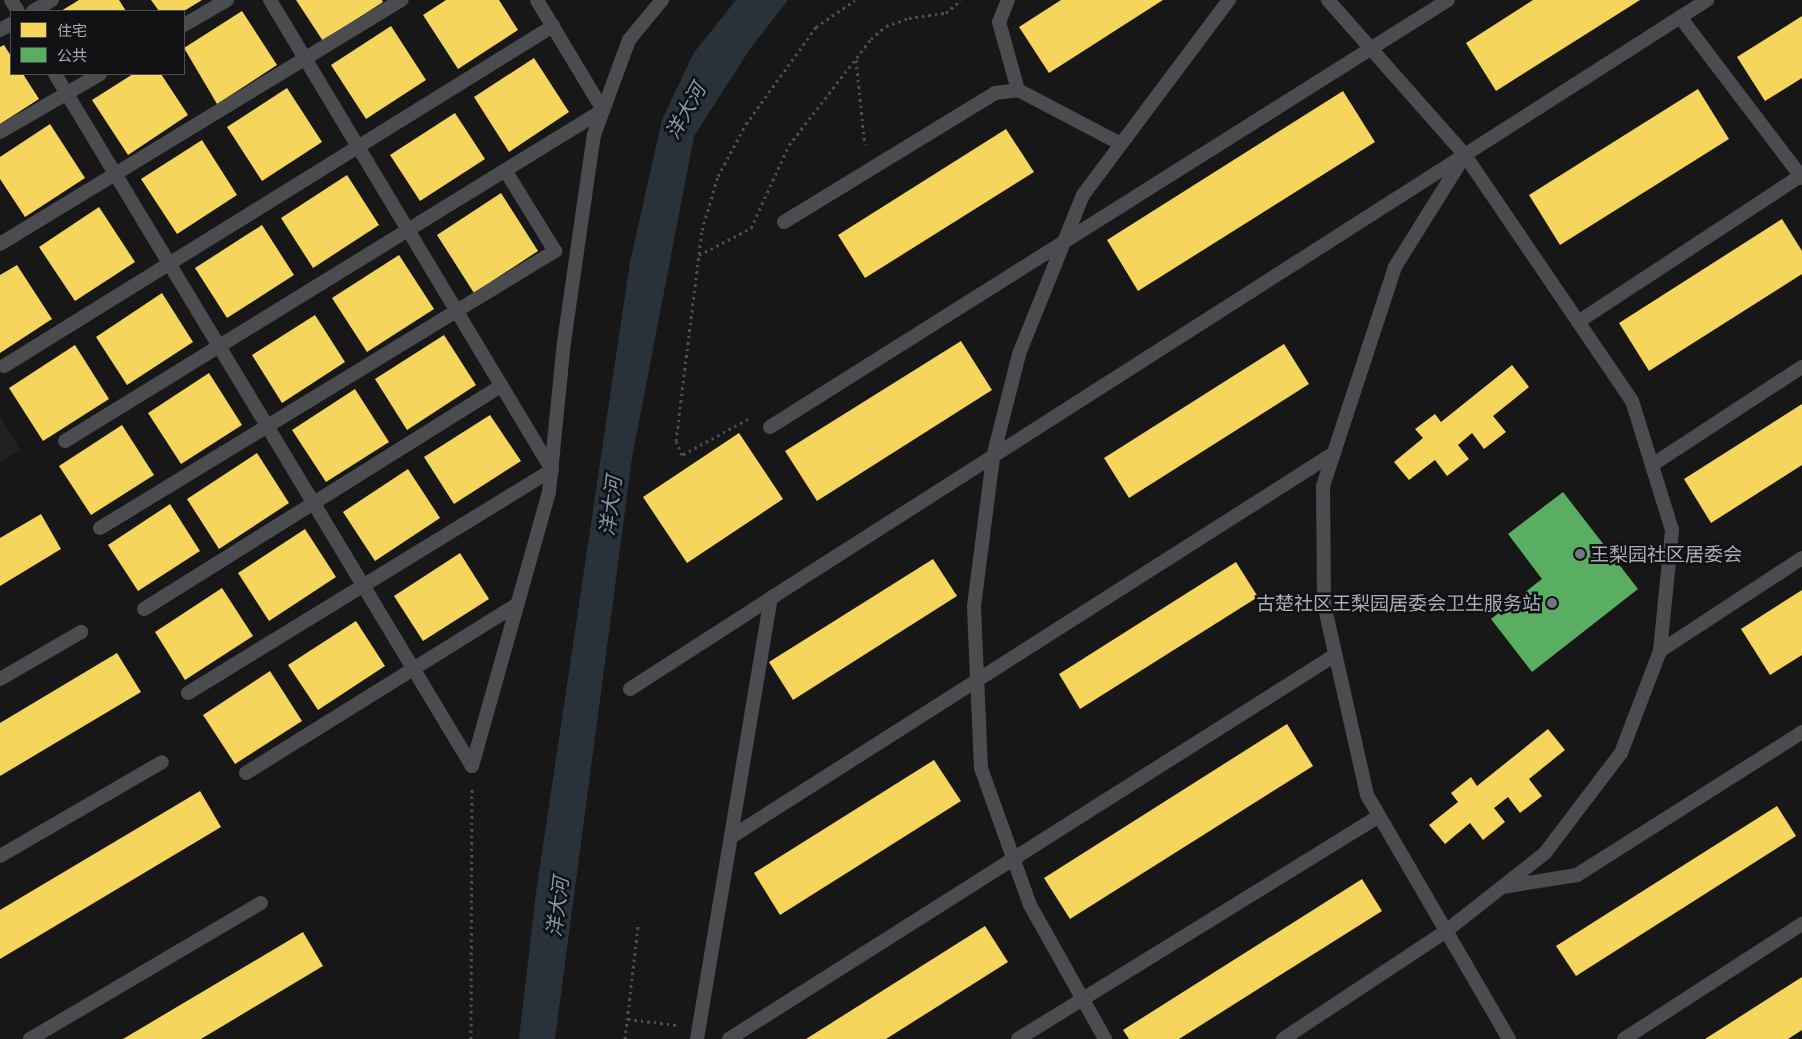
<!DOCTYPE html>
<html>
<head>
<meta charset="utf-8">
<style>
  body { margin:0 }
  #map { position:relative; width:1802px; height:1039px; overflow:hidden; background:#171717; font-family:Commissioner,"Noto Sans SC",sans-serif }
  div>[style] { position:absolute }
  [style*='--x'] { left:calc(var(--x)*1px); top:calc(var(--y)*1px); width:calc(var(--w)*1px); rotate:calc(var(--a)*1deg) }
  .built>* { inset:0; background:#212123 }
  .water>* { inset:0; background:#2a3239 }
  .homes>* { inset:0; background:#f6d55c }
  .public>* { inset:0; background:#5aae61 }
  .path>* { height:3px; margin-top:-1.5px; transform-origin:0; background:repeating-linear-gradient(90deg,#4d4e52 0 2.5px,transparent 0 6.5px) }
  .lane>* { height:14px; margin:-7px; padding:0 7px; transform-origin:7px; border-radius:7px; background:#4b4c50 }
  .dots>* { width:14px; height:14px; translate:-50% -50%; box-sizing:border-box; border:2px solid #111113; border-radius:50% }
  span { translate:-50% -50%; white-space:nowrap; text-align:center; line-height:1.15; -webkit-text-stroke:5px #111113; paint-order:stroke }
  .poi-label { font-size:19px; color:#a8adb8 }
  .left { translate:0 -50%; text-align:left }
  .right { translate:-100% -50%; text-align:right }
  .water-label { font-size:20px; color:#7f9bb3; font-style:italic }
  .legend { position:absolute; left:10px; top:10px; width:175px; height:65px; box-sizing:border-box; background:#111113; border:1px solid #4d4f55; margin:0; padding:6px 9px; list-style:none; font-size:15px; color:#a8adb8 }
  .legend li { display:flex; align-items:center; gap:10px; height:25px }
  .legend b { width:25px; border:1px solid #4d4f55 }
</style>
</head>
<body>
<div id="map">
  <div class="built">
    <i style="clip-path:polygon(0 416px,20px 450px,0 462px)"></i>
  </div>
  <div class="water">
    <i style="clip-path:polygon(736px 0,788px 0,750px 49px,694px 136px,632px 458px,555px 1039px,519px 1039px,536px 893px,630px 262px,662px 120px,693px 54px)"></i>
  </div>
  <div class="homes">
    <i style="clip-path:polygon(79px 0,119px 0,126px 11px,61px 11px)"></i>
    <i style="clip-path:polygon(151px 0,202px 0,184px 11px,159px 11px)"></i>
    <i style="clip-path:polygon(296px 0,382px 0,383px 2px,323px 41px)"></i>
    <i style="clip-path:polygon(446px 0,499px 0,518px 30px,458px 69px,423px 15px)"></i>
    <i style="clip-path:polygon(1061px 0,1163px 0,1049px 73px,1019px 27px)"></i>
    <i style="clip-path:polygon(1533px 0,1640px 0,1496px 91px,1466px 43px)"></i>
    <i style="clip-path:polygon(242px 11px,277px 65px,217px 104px,184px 48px)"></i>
    <i style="clip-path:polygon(1802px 16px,1802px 78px,1765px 101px,1737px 57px)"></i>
    <i style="clip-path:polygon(391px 26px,426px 80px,366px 119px,331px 65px)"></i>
    <i style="clip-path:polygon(4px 45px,11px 56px,11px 74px,23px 74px,39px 99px,0 124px,0 47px)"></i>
    <i style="clip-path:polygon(534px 58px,569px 112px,509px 152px,474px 97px)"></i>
    <i style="clip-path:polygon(133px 74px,161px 74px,188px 115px,128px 155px,92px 100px)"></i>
    <i style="clip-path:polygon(287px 88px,322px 142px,262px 181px,227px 127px)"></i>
    <i style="clip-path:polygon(1698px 89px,1729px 139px,1560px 245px,1529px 195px)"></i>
    <i style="clip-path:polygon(1343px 91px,1375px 142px,1138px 291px,1107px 240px)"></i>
    <i style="clip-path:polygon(455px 113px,485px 159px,420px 201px,390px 155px)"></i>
    <i style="clip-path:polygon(50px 124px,85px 178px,25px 217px,0 179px,0 157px)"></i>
    <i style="clip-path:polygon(1006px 129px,1034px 172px,865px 278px,838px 235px)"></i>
    <i style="clip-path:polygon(202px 140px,237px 195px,177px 234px,141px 179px)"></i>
    <i style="clip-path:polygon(347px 175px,379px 225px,313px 268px,281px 218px)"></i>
    <i style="clip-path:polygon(501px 193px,538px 251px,474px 293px,437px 235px)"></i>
    <i style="clip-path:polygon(99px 207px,135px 262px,75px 301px,39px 247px)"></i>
    <i style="clip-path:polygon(1782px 219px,1802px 251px,1802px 274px,1649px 371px,1619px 323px)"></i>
    <i style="clip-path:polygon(262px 225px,294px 275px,227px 318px,195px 268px)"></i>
    <i style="clip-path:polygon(399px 255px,434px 309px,367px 352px,332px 298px)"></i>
    <i style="clip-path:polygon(17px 265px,52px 319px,0 353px,0 275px)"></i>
    <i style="clip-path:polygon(162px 293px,193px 342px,127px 385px,96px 337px)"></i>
    <i style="clip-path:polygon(315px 315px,345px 362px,282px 403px,252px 355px)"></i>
    <i style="clip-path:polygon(444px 335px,476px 385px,407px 430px,375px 379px)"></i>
    <i style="clip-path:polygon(961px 341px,992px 390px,817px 501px,785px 451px)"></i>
    <i style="clip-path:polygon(1284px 344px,1309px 384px,1129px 498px,1104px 458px)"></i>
    <i style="clip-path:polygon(75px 345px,109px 399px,43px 441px,9px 388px)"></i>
    <i style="clip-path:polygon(1512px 365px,1529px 387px,1493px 416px,1506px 432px,1484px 449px,1472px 433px,1458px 445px,1469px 459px,1447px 476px,1435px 460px,1409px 480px,1394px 462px,1423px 438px,1415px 429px,1435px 414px,1441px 422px)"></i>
    <i style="clip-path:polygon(209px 373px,242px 425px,181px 464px,148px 413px)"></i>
    <i style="clip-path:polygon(355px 389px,389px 442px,326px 482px,292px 430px)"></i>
    <i style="clip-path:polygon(1802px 404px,1802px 465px,1711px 523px,1684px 479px)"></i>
    <i style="clip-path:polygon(490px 415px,521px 461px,454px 504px,424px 457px)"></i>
    <i style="clip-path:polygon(122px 425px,154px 475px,91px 515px,59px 466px)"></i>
    <i style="clip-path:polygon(739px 433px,783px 499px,687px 563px,643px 497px)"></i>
    <i style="clip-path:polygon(257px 453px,289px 503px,219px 549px,187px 499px)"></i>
    <i style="clip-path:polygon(408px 469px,440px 518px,375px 561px,343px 512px)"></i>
    <i style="clip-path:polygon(170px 504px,200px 551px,138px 591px,108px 545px)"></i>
    <i style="clip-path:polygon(41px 514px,61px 549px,0 586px,0 538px)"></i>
    <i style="clip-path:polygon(305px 529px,336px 577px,269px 621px,238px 573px)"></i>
    <i style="clip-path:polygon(460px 553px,489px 599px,423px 641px,394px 596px)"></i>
    <i style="clip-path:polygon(933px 559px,957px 596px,793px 700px,769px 662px)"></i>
    <i style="clip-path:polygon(1236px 562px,1258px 597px,1080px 709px,1059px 674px)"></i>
    <i style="clip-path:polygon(222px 588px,253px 636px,185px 680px,155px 632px)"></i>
    <i style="clip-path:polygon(1802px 590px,1802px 655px,1770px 675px,1741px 629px)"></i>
    <i style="clip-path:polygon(356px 621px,385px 666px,318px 710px,288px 665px)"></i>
    <i style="clip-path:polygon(117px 653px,141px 692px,0 776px,0 723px)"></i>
    <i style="clip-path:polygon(270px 671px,302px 721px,235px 764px,203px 715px)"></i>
    <i style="clip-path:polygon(1287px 724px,1313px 766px,1070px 919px,1044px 878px)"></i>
    <i style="clip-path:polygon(1548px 729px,1565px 750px,1529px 779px,1542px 796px,1520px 813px,1508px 797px,1494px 808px,1505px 822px,1483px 840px,1470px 823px,1445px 844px,1429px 825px,1458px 802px,1451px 793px,1471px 777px,1477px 786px)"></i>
    <i style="clip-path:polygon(934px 760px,961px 801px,780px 915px,754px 873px)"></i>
    <i style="clip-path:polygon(200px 791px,221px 827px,0 959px,0 910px)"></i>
    <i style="clip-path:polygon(1777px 806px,1796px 836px,1576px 976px,1556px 946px)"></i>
    <i style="clip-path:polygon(1362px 879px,1382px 911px,1179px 1039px,1129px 1039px,1123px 1030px)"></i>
    <i style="clip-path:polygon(985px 926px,1008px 962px,886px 1039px,806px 1039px)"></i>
    <i style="clip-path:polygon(303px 932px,323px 966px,201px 1039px,123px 1039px)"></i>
    <i style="clip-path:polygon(1802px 977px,1802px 1030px,1788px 1039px,1705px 1039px)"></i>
  </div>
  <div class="public">
    <i style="clip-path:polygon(1563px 492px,1638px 589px,1532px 672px,1491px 619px,1542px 579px,1508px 534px)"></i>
  </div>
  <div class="path">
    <i style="--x:856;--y:60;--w:85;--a:84"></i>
    <i style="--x:699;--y:255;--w:59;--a:-27.4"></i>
    <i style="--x:751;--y:228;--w:91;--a:-65.4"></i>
    <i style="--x:789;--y:145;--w:134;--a:-52.3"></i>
    <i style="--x:871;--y:39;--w:20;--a:-41"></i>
    <i style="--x:886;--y:26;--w:24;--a:-19"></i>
    <i style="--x:909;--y:18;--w:37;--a:-8"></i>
    <i style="--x:946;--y:13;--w:20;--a:-41"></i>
    <i style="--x:748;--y:419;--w:75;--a:151.4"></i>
    <i style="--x:682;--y:455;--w:15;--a:-113"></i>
    <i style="--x:676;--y:441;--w:213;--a:-83"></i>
    <i style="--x:702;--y:230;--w:56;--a:-73.5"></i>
    <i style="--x:718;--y:176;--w:59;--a:-61.7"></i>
    <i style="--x:746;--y:124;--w:120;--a:-54.2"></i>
    <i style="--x:816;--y:27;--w:47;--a:-34.7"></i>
    <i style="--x:628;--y:1019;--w:49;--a:7"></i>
    <i style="--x:471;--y:1039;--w:252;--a:-89.8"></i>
    <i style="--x:625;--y:1039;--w:114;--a:-83.4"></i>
  </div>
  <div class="lane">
    <i style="--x:11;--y:0;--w:13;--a:58"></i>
    <i style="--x:1008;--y:0;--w:24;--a:112"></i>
    <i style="--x:999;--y:22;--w:71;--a:74.4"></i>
    <i style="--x:33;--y:11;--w:22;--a:-30"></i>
    <i style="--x:1680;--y:17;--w:202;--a:52.8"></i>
    <i style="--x:184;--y:25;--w:50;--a:-30.2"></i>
    <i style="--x:0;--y:30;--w:13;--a:-29"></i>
    <i style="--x:55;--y:74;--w:808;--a:58.93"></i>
    <i style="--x:472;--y:766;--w:285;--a:-74.3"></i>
    <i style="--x:549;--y:492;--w:151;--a:-84.3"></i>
    <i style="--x:564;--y:342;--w:209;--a:-81.8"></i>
    <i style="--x:594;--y:135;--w:101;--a:-69.8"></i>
    <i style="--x:629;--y:40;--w:52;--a:-50.5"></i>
    <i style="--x:0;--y:132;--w:116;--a:-30.1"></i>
    <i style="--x:1463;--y:158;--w:128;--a:122"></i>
    <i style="--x:1395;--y:267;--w:231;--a:108.2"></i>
    <i style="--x:1323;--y:486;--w:118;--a:89.5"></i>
    <i style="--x:1324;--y:604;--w:196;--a:77.3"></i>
    <i style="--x:1367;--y:795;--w:282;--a:59.8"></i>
    <i style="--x:784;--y:222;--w:247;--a:-31.4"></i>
    <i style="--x:995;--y:93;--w:23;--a:-7"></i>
    <i style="--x:1018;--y:90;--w:116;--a:27.7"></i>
    <i style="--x:0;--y:244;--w:470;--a:-31.3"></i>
    <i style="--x:1578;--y:322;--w:268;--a:-33.3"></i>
    <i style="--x:4;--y:366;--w:646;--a:-31.77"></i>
    <i style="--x:770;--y:427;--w:801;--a:-32.2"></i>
    <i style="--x:65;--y:441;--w:632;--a:-31.6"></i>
    <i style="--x:603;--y:110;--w:128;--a:-121"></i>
    <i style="--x:1652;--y:465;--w:179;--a:-33.2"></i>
    <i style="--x:100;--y:528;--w:533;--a:-31.33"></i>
    <i style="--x:555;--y:251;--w:95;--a:-121.7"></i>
    <i style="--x:144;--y:609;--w:421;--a:-32"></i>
    <i style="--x:1660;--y:651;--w:170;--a:-33.2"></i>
    <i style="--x:0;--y:679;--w:94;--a:-30.1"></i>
    <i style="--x:630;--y:689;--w:168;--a:-32.8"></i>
    <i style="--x:188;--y:693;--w:427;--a:-31.5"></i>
    <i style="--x:552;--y:470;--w:548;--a:-120.96"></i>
    <i style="--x:246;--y:773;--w:319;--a:-31.9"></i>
    <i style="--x:731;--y:837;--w:715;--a:-32.49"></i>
    <i style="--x:0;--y:856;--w:187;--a:-30.1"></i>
    <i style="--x:1502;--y:887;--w:76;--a:-9.1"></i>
    <i style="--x:1577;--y:875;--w:267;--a:-32.4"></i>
    <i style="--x:30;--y:1039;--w:268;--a:-30.5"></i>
    <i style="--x:697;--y:1039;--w:447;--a:-80.5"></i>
    <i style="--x:771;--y:598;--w:1111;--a:-32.57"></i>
    <i style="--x:729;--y:1039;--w:717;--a:-32.36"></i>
    <i style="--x:1018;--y:1039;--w:424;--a:-31.7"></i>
    <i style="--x:1105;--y:1039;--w:154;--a:-119.2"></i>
    <i style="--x:1030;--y:905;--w:145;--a:-109.7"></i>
    <i style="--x:981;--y:768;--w:162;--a:-92.5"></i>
    <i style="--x:974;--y:606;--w:150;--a:-82.7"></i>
    <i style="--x:993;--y:457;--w:106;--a:-75.8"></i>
    <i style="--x:1019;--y:354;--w:171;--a:-68.1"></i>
    <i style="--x:1083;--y:195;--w:244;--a:-53.2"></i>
    <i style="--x:1283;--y:1039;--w:196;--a:-33.5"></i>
    <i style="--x:1446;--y:931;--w:126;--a:-38.2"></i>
    <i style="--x:1545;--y:853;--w:126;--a:-52.8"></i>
    <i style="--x:1621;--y:753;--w:109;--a:-69.1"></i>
    <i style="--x:1660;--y:651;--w:122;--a:-84.3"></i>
    <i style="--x:1672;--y:530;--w:135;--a:-107.2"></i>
    <i style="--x:1632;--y:401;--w:297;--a:-124.2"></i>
    <i style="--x:1465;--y:155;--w:207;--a:-131.5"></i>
    <i style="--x:1624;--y:1039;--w:212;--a:-32.9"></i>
  </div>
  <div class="dots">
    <i style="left:1580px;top:554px;background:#757880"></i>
    <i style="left:1552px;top:603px;background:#757880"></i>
  </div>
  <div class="poi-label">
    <span class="left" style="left:1590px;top:554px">王梨园社区居委会</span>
    <span class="right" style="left:1541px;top:603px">古楚社区王梨园居委会卫生服务站</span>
  </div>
  <div class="water-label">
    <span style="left:685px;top:111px;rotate:-61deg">洋大河</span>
    <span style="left:610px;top:506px;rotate:-83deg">洋大河</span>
    <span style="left:557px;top:907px;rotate:-83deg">洋大河</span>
  </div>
  <ul class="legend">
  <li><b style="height:14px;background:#f6d55c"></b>住宅</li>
  <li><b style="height:14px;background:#5aae61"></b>公共</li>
  </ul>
</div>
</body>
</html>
